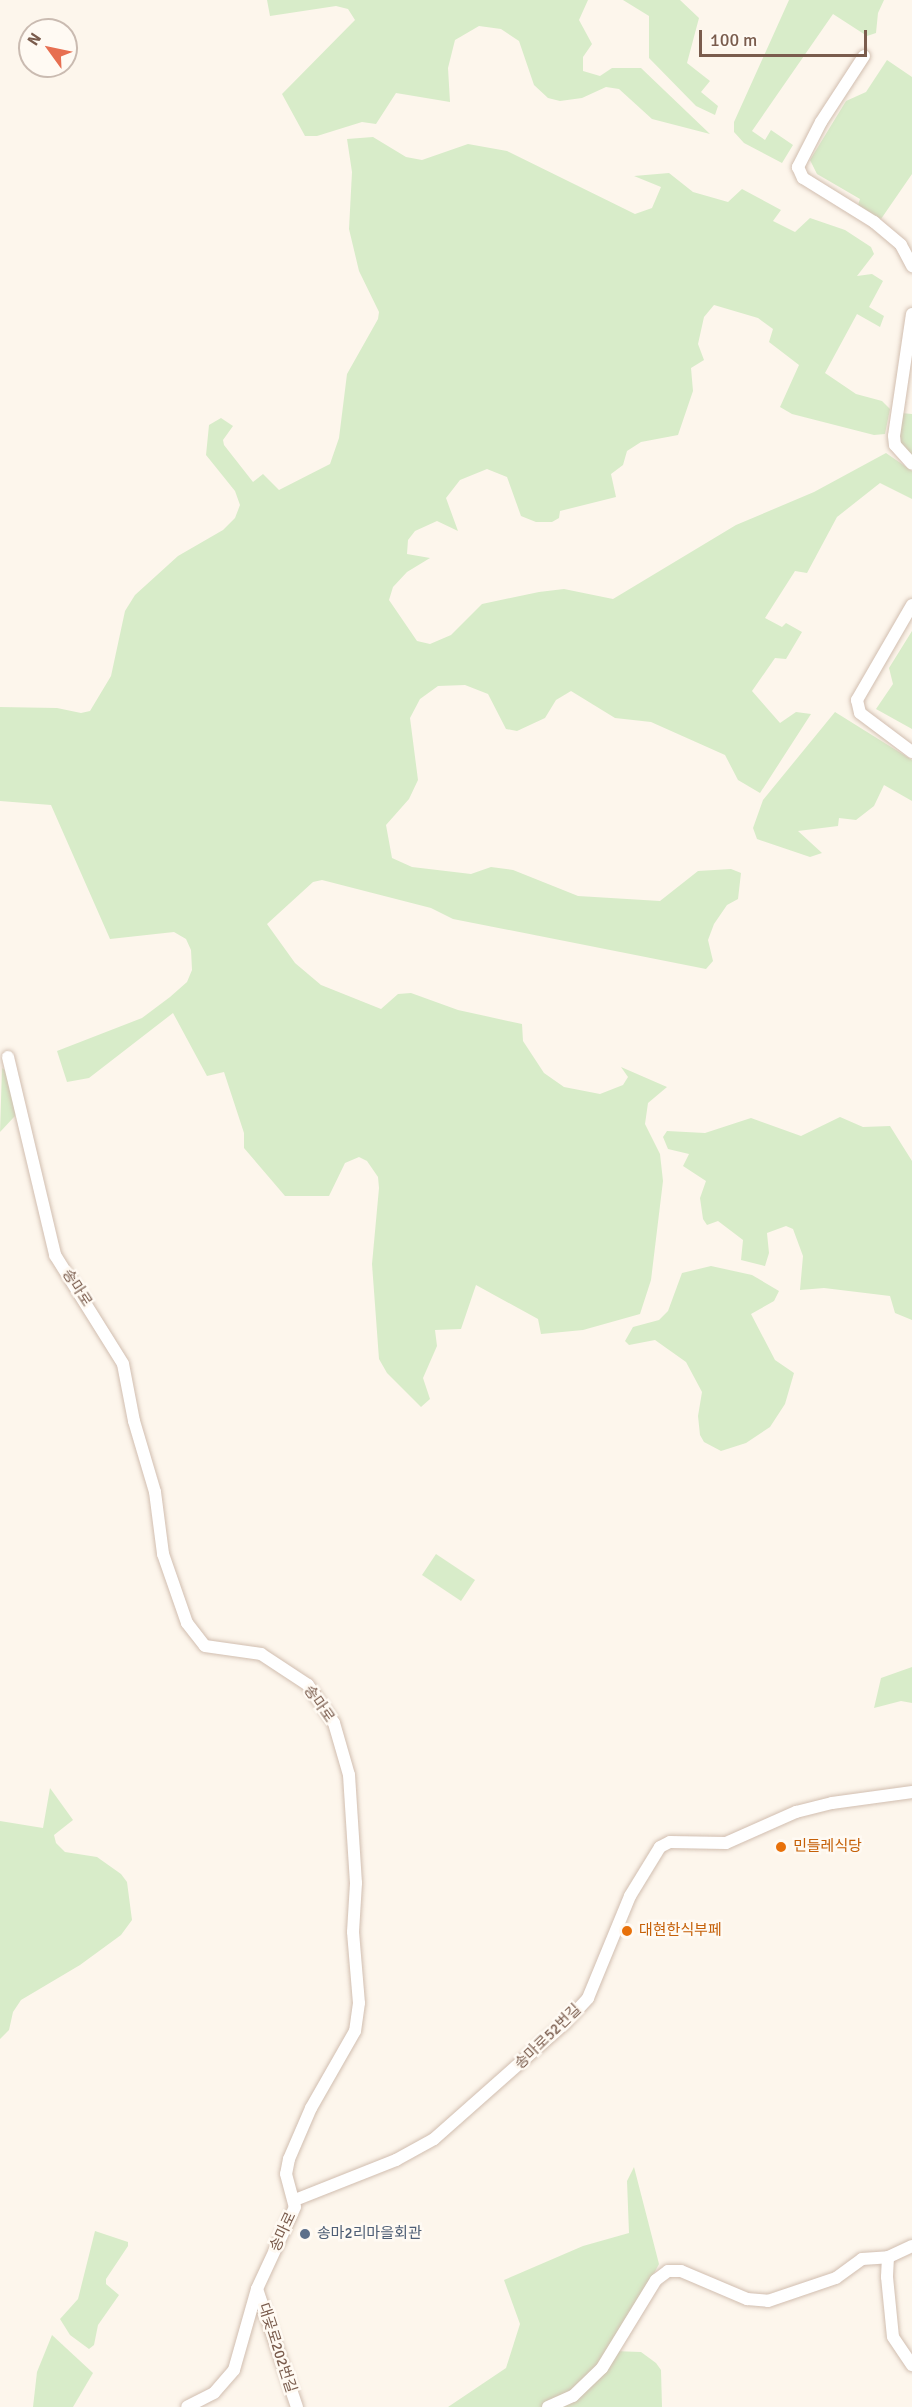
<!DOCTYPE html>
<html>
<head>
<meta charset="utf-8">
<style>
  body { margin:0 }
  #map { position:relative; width:912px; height:2407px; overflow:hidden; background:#fdf6ec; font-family:Signika,"Noto Sans KR",sans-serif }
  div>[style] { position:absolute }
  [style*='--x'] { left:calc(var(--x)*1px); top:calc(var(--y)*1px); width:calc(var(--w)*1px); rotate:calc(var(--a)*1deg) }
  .green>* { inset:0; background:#d8ecc9 }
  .roads { filter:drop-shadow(0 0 2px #d1beb0) drop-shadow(0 0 2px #d1beb0) }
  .street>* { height:12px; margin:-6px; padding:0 6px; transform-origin:6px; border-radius:6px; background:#fff }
  .dots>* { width:16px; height:16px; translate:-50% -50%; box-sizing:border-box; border:3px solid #fffaf3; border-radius:50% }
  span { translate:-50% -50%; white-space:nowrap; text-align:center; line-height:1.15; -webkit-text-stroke:5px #fffaf3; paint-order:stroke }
  .street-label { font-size:15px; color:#7a5c4d }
  .food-label { font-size:15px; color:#c56008 }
  .left { translate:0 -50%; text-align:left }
  .service-label { font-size:15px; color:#4e5e75 }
  .north { position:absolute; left:18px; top:18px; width:60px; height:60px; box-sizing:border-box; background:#fffaf3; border:2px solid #cabbb1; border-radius:50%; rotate:303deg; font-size:16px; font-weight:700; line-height:24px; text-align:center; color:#7a5c4d }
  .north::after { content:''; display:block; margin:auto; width:21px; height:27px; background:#e76f51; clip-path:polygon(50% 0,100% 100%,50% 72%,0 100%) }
  .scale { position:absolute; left:699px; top:30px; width:168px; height:27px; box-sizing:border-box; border:3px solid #7a5c4d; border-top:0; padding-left:8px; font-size:18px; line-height:21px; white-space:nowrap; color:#7a5c4d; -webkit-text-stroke:4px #fffaf3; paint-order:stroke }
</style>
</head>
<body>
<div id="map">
  <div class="green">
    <i style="clip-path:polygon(267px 0,588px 0,579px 20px,592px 44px,583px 57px,583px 71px,600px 76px,612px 68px,641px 68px,710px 134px,652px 119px,619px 89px,606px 87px,582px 98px,560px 101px,548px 98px,534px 85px,519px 41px,501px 29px,479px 26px,455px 40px,448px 68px,450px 102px,396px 93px,376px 124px,362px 122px,317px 136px,305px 136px,282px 94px,355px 20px,348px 9px,336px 6px,270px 16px)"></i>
    <i style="clip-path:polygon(623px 0,680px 0,699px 18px,687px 63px,710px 81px,701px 92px,718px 106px,715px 115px,696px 106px,649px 58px,649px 16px)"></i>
    <i style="clip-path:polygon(789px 0,884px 0,878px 13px,876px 33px,867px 36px,833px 14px,752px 131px,765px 140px,771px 130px,793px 145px,782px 163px,744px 143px,734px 132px,734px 122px)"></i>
    <i style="clip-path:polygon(887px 60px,912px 77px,912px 174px,881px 219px,858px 205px,860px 199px,817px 174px,810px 160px,846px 101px,866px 92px)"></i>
    <i style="clip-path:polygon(373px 137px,406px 157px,422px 160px,468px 144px,507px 151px,635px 214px,652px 208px,661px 187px,634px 176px,669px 173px,693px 192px,728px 202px,742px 189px,781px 210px,773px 221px,795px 232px,810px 218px,845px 230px,871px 247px,874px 254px,857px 276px,872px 274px,883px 281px,869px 307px,884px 316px,880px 327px,857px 314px,825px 373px,856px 394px,882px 401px,890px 409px,885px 434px,874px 435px,792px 414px,780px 407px,799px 365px,769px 342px,773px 329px,758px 318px,714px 305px,704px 317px,698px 344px,704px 360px,691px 368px,693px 391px,678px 435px,641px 442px,627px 451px,623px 465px,611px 474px,616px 497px,560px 511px,559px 518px,552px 522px,536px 522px,521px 516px,507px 477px,487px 469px,460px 480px,446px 498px,458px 531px,437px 521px,415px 531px,408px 540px,407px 554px,430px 558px,407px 572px,393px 587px,389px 600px,417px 641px,430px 644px,451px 635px,482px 604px,539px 592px,564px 589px,613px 599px,736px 525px,814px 492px,886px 453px,912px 471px,912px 499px,880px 483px,837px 517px,807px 573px,795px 571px,765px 618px,782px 627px,786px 623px,802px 632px,786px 659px,775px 658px,752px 691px,780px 723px,796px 712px,811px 714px,760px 793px,738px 780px,725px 755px,651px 722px,615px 718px,571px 691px,556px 700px,545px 718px,517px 731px,506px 729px,488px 694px,465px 685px,438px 686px,420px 699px,410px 718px,418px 780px,409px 799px,386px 825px,392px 858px,412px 867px,471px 874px,491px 867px,513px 870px,578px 896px,660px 901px,698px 871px,731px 869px,741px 873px,738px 899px,727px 905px,714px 924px,708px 940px,713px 961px,706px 969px,453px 919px,431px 908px,322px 880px,313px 882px,267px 924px,295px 963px,321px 985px,381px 1009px,398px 994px,411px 993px,458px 1010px,522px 1024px,523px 1041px,544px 1073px,564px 1087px,600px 1094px,623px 1085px,628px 1077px,621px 1067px,667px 1087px,648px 1103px,645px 1124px,660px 1154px,663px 1181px,651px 1280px,640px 1314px,583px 1330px,541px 1334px,538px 1319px,476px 1285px,461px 1329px,435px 1330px,437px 1346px,423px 1378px,430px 1399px,421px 1407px,387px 1373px,379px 1359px,372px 1264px,379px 1188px,378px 1177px,367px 1161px,359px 1157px,345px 1163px,329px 1196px,285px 1196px,244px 1148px,244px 1133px,224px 1072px,207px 1076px,173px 1013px,89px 1078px,67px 1082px,57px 1051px,142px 1018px,170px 997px,187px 982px,192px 970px,191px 950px,186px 939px,174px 932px,110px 939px,51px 805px,0 801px,0 707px,57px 708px,81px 713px,90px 711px,111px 676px,125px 611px,135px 595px,178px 556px,223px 530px,235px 518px,240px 505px,235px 491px,206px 455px,209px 425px,221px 418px,233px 426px,223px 440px,224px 445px,253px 482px,263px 474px,279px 490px,330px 464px,339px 438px,347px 374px,378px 319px,379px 312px,359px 271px,349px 229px,352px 172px,347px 139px)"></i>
    <i style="clip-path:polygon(901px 413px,912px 414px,912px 460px,897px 444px)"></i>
    <i style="clip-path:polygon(912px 631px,912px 729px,876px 709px,893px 684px,889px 668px)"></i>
    <i style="clip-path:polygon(835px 712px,912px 760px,912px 801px,884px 785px,874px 806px,856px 820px,839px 818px,838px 826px,798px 831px,822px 853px,810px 857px,757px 839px,753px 828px,763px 800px)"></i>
    <i style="clip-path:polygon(2px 1068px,6px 1071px,17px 1109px,15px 1116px,0 1132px)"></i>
    <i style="clip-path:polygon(840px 1117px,863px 1127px,890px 1126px,912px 1161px,912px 1320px,895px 1313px,890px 1296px,824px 1288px,800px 1290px,803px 1256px,793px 1229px,786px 1226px,767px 1233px,769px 1253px,765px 1266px,741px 1260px,743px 1240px,718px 1221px,707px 1225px,703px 1219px,700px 1198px,706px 1181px,683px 1166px,689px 1154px,668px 1149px,663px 1137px,667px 1131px,705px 1133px,751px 1118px,801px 1136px)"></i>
    <i style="clip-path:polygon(711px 1266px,752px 1275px,779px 1291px,774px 1301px,751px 1314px,775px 1360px,794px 1373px,785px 1404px,770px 1427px,746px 1443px,721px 1451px,704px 1442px,700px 1435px,698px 1416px,702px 1392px,686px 1362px,655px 1340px,629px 1345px,625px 1341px,633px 1327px,659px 1320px,668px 1311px,682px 1273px)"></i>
    <i style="clip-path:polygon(436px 1554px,475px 1580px,461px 1601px,422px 1575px)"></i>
    <i style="clip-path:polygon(912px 1667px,912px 1703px,901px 1701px,874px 1708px,881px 1678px)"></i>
    <i style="clip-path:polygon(50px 1788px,73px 1820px,54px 1835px,56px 1843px,65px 1852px,97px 1857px,121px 1874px,127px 1882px,132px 1920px,121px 1935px,80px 1965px,21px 2000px,13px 2012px,9px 2030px,0 2039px,0 1821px,43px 1828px)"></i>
    <i style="clip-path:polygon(634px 2167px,659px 2264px,613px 2351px,641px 2352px,656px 2363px,661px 2370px,662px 2407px,448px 2407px,506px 2368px,520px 2324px,504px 2280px,583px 2246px,629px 2233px,627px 2181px)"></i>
    <i style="clip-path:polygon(95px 2231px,128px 2242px,128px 2246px,106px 2279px,106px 2284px,119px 2295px,98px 2325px,94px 2345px,89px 2349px,70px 2335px,60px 2319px,78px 2299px)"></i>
    <i style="clip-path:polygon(52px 2335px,93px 2373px,73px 2407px,33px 2407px,37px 2372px)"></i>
  </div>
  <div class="roads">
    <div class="street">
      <i style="--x:864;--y:56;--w:79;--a:123.1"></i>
      <i style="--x:821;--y:122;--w:51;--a:117.1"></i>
      <i style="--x:798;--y:167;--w:12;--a:66"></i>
      <i style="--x:803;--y:178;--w:84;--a:31.8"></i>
      <i style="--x:874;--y:222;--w:35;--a:40"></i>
      <i style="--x:901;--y:245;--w:24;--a:62"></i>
      <i style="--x:912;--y:314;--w:123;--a:98.4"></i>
      <i style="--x:894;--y:436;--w:9;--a:84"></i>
      <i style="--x:895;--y:445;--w:25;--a:48"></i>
      <i style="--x:912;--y:605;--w:110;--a:120.1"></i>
      <i style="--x:857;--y:700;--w:13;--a:77"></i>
      <i style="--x:860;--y:713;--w:65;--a:36.9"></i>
      <i style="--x:8;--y:1057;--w:204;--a:76.6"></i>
      <i style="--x:55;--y:1255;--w:128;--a:58"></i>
      <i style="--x:123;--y:1364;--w:58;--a:79.1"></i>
      <i style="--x:134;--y:1421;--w:74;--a:73.5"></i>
      <i style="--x:155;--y:1492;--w:63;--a:82.6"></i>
      <i style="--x:163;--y:1554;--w:73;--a:70.8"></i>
      <i style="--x:187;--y:1623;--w:29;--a:52"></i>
      <i style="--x:205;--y:1646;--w:57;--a:8.1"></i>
      <i style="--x:261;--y:1654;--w:56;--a:33.4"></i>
      <i style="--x:308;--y:1685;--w:46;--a:55.6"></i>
      <i style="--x:334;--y:1723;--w:54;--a:73.9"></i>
      <i style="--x:349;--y:1775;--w:108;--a:86.3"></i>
      <i style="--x:356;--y:1883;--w:49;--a:93.5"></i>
      <i style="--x:353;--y:1932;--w:71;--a:85.2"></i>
      <i style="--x:359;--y:2003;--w:28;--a:98"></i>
      <i style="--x:355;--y:2031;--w:89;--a:119.7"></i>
      <i style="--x:311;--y:2108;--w:56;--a:113.3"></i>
      <i style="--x:289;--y:2159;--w:15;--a:101"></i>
      <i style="--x:286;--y:2174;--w:34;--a:75"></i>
      <i style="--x:295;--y:2207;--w:90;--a:114.9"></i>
      <i style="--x:257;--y:2289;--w:84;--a:105.9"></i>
      <i style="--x:234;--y:2370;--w:30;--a:131"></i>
      <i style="--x:214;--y:2393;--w:30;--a:153"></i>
      <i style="--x:295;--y:2200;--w:109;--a:-21.6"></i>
      <i style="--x:396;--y:2160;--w:43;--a:-28.9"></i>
      <i style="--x:434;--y:2139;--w:175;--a:-41.5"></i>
      <i style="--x:565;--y:2023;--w:34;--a:-47"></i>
      <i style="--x:588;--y:1998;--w:110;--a:-67.6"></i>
      <i style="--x:630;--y:1896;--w:57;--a:-58.5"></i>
      <i style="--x:660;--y:1847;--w:11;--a:-27"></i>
      <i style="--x:670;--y:1842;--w:56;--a:1"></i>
      <i style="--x:726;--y:1843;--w:77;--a:-23.9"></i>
      <i style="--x:796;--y:1812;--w:37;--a:-14"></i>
      <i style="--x:832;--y:1803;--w:81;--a:-7.8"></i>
      <i style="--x:912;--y:2246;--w:26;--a:155"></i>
      <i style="--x:888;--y:2257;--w:20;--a:93"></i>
      <i style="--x:887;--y:2277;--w:60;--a:84.3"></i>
      <i style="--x:893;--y:2337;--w:34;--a:56"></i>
      <i style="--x:257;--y:2289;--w:125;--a:71.3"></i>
      <i style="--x:548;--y:2407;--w:27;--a:-24"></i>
      <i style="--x:573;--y:2396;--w:40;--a:-44"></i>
      <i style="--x:602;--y:2368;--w:103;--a:-58.5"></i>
      <i style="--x:656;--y:2280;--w:15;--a:-37"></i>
      <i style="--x:668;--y:2271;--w:13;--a:0"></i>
      <i style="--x:681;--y:2271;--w:72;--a:23"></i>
      <i style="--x:747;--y:2299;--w:21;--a:5"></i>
      <i style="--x:768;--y:2301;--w:72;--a:-18.7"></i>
      <i style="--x:836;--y:2278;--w:32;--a:-36"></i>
      <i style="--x:862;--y:2259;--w:26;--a:-4"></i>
    </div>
  </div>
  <div class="dots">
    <i style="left:781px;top:1847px;background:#e8710a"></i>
    <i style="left:627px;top:1931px;background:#e8710a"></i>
    <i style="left:305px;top:2234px;background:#5c6f8a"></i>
  </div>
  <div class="street-label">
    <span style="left:77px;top:1288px;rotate:57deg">송마로</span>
    <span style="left:319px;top:1704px;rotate:55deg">송마로</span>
    <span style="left:548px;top:2037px;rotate:-44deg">송마로52번길</span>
    <span style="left:283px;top:2232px;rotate:-65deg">송마로</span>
    <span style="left:277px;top:2348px;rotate:72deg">대곶로202번길</span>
  </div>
  <div class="food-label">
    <span class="left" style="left:793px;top:1847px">민들레식당</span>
    <span class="left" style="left:639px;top:1931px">대현한식부페</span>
  </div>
  <div class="service-label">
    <span class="left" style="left:317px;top:2234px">송마2리마을회관</span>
  </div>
  <div class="north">N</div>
  <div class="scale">100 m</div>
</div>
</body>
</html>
